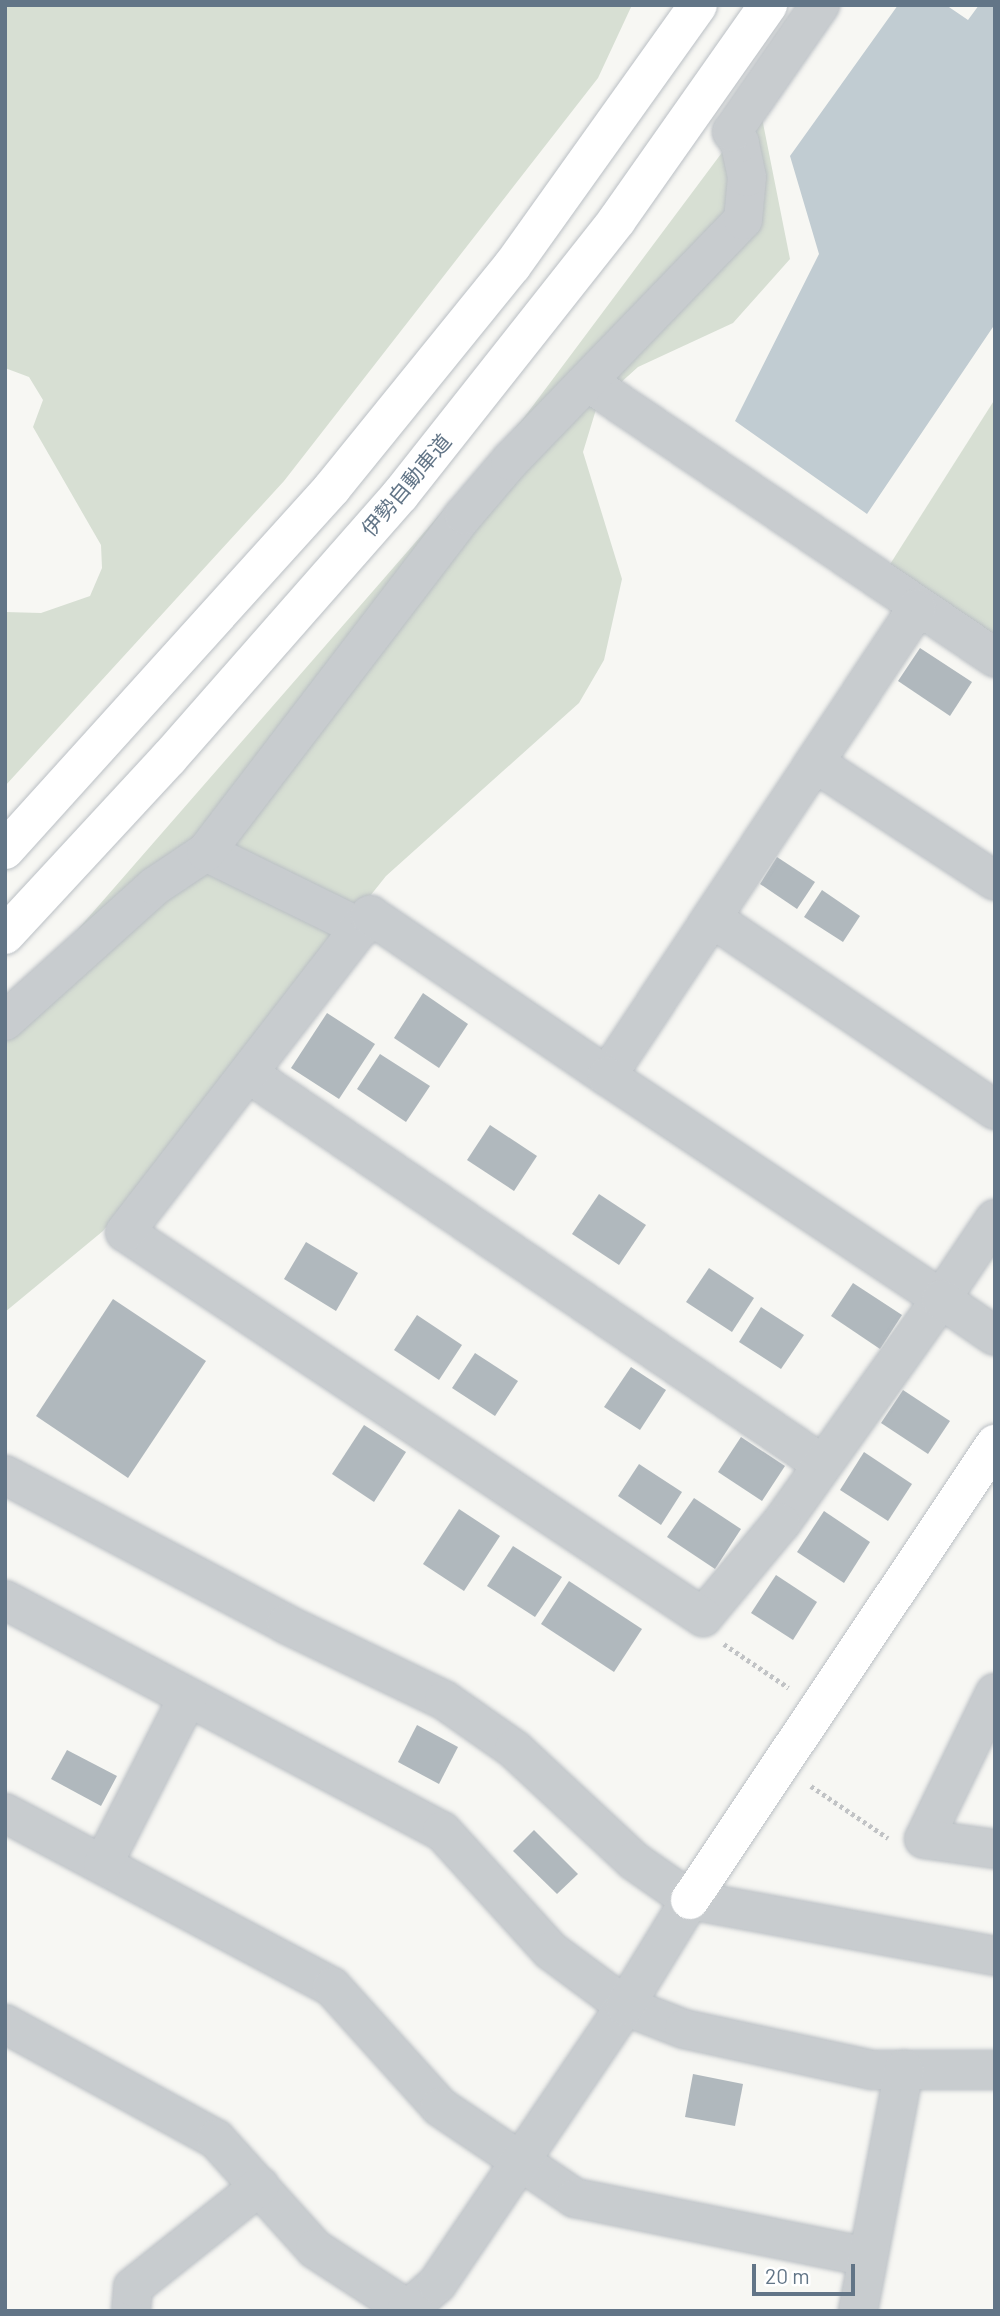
<!DOCTYPE html>
<html>
<head>
<meta charset="utf-8">
<style>
  body { margin:0 }
  #map { position:relative; width:1000px; height:2316px; overflow:hidden; background:#f7f7f3; font-family:Barlow,"Noto Sans JP",sans-serif }
  div>[style] { position:absolute }
  [style*='--x'] { left:calc(var(--x)*1px); top:calc(var(--y)*1px); width:calc(var(--w)*1px); rotate:calc(var(--a)*1deg) }
  .green>* { inset:0; background:#d7dfd3 }
  .water>* { inset:0; background:#c1ccd2 }
  .building>* { inset:0; background:#b0b8bd }
  .path>* { height:4.5px; margin-top:-2.25px; transform-origin:0; background:repeating-linear-gradient(90deg,#c1c3c5 0 3.5px,transparent 0 7px) }
  .roads { filter:drop-shadow(0 0 2px #babfc4) drop-shadow(0 0 2px #babfc4) }
  .street>* { height:38px; margin:-19px; padding:0 19px; transform-origin:19px; border-radius:19px; background:#c8cccf }
  .secondary>* { height:38px; margin:-19px; padding:0 19px; transform-origin:19px; border-radius:19px; background:#fff }
  .highway>* { height:38px; margin:-19px; padding:0 19px; transform-origin:19px; border-radius:19px; background:#fff }
  span { translate:-50% -50%; white-space:nowrap; text-align:center; line-height:1.15; -webkit-text-stroke:7px #fff; paint-order:stroke }
  .street-label { font-size:21px; color:#627587 }
  .frame { position:absolute; inset:0; border:7px solid #627587; pointer-events:none }
  .scale { position:absolute; left:752px; top:2264px; width:103px; height:32px; box-sizing:border-box; border:4px solid #627587; border-top:0; padding-left:9px; font-size:21px; line-height:24px; white-space:nowrap; color:#627587; -webkit-text-stroke:5px #fff; paint-order:stroke }
</style>
</head>
<body>
<div id="map">
  <div class="green">
    <i style="clip-path:polygon(5px 5px,632px 5px,598px 78px,284px 481px,5px 786px,5px 612px,41px 613px,90px 596px,102px 568px,101px 545px,33px 427px,43px 400px,29px 377px,5px 368px)"></i>
    <i style="clip-path:polygon(759px 103px,790px 259px,733px 323px,638px 367px,598px 403px,583px 452px,622px 579px,604px 660px,579px 703px,386px 876px,103px 1231px,5px 1312px,5px 1013px,523px 419px)"></i>
    <i style="clip-path:polygon(995px 399px,995px 640px,887px 569px)"></i>
  </div>
  <div class="water">
    <i style="clip-path:polygon(898px 5px,946px 5px,968px 20px,979px 5px,995px 5px,995px 324px,867px 514px,735px 421px,819px 254px,790px 156px)"></i>
  </div>
  <div class="building">
    <i style="clip-path:polygon(920px 648px,972px 682px,950px 716px,898px 681px)"></i>
    <i style="clip-path:polygon(777px 857px,815px 882px,797px 909px,760px 884px)"></i>
    <i style="clip-path:polygon(822px 890px,860px 916px,843px 942px,804px 917px)"></i>
    <i style="clip-path:polygon(423px 993px,468px 1024px,439px 1068px,394px 1038px)"></i>
    <i style="clip-path:polygon(327px 1013px,375px 1044px,339px 1099px,291px 1068px)"></i>
    <i style="clip-path:polygon(380px 1054px,430px 1086px,406px 1122px,357px 1089px)"></i>
    <i style="clip-path:polygon(490px 1125px,537px 1156px,514px 1191px,467px 1160px)"></i>
    <i style="clip-path:polygon(599px 1194px,646px 1225px,619px 1265px,572px 1234px)"></i>
    <i style="clip-path:polygon(306px 1242px,358px 1273px,336px 1311px,284px 1279px)"></i>
    <i style="clip-path:polygon(709px 1268px,754px 1298px,732px 1332px,686px 1302px)"></i>
    <i style="clip-path:polygon(853px 1283px,902px 1315px,880px 1349px,831px 1316px)"></i>
    <i style="clip-path:polygon(113px 1299px,206px 1361px,128px 1478px,36px 1416px)"></i>
    <i style="clip-path:polygon(761px 1307px,804px 1335px,781px 1369px,739px 1342px)"></i>
    <i style="clip-path:polygon(417px 1315px,462px 1345px,439px 1380px,394px 1350px)"></i>
    <i style="clip-path:polygon(475px 1353px,518px 1381px,495px 1416px,452px 1388px)"></i>
    <i style="clip-path:polygon(631px 1367px,666px 1390px,640px 1430px,604px 1407px)"></i>
    <i style="clip-path:polygon(903px 1390px,950px 1421px,928px 1454px,881px 1423px)"></i>
    <i style="clip-path:polygon(364px 1425px,406px 1452px,374px 1502px,332px 1474px)"></i>
    <i style="clip-path:polygon(741px 1437px,785px 1466px,762px 1501px,718px 1472px)"></i>
    <i style="clip-path:polygon(864px 1452px,912px 1484px,888px 1521px,840px 1490px)"></i>
    <i style="clip-path:polygon(639px 1464px,682px 1492px,661px 1525px,618px 1496px)"></i>
    <i style="clip-path:polygon(694px 1498px,741px 1529px,715px 1569px,667px 1537px)"></i>
    <i style="clip-path:polygon(459px 1509px,500px 1536px,464px 1591px,423px 1564px)"></i>
    <i style="clip-path:polygon(824px 1511px,870px 1542px,844px 1583px,797px 1552px)"></i>
    <i style="clip-path:polygon(513px 1546px,562px 1577px,535px 1617px,487px 1586px)"></i>
    <i style="clip-path:polygon(776px 1575px,817px 1602px,793px 1640px,751px 1613px)"></i>
    <i style="clip-path:polygon(569px 1581px,642px 1629px,614px 1672px,541px 1624px)"></i>
    <i style="clip-path:polygon(417px 1725px,458px 1747px,439px 1784px,398px 1762px)"></i>
    <i style="clip-path:polygon(67px 1750px,117px 1776px,101px 1806px,51px 1779px)"></i>
    <i style="clip-path:polygon(534px 1830px,578px 1874px,557px 1894px,513px 1851px)"></i>
    <i style="clip-path:polygon(693px 2074px,743px 2084px,735px 2126px,685px 2117px)"></i>
  </div>
  <div class="path">
    <i style="--x:724;--y:1644;--w:78;--a:34.1"></i>
    <i style="--x:811;--y:1786;--w:93;--a:34"></i>
  </div>
  <div class="roads">
    <div class="street">
      <i style="--x:588;--y:382;--w:492;--a:34.1"></i>
      <i style="--x:815;--y:763;--w:215;--a:33.2"></i>
      <i style="--x:206;--y:852;--w:173;--a:26.1"></i>
      <i style="--x:713;--y:919;--w:341;--a:34.1"></i>
      <i style="--x:5;--y:1021;--w:202;--a:-42"></i>
      <i style="--x:155;--y:886;--w:61;--a:-33.7"></i>
      <i style="--x:206;--y:852;--w:424;--a:-52.6"></i>
      <i style="--x:464;--y:515;--w:71;--a:-49.6"></i>
      <i style="--x:510;--y:461;--w:335;--a:-46"></i>
      <i style="--x:743;--y:220;--w:43;--a:-84.7"></i>
      <i style="--x:747;--y:177;--w:35;--a:-102"></i>
      <i style="--x:740;--y:143;--w:14;--a:-126"></i>
      <i style="--x:732;--y:132;--w:155;--a:-55.3"></i>
      <i style="--x:249;--y:1074;--w:693;--a:34.24"></i>
      <i style="--x:607;--y:1076;--w:561;--a:-56.48"></i>
      <i style="--x:995;--y:1219;--w:97;--a:124"></i>
      <i style="--x:941;--y:1299;--w:275;--a:125.5"></i>
      <i style="--x:781;--y:1523;--w:122;--a:129.7"></i>
      <i style="--x:703;--y:1617;--w:694;--a:-146.33"></i>
      <i style="--x:125;--y:1232;--w:401;--a:-52.3"></i>
      <i style="--x:370;--y:915;--w:287;--a:34.2"></i>
      <i style="--x:607;--y:1076;--w:402;--a:33.7"></i>
      <i style="--x:941;--y:1299;--w:65;--a:34.4"></i>
      <i style="--x:5;--y:1475;--w:318;--a:27.9"></i>
      <i style="--x:286;--y:1624;--w:175;--a:25.7"></i>
      <i style="--x:444;--y:1700;--w:85;--a:35"></i>
      <i style="--x:514;--y:1749;--w:164;--a:43"></i>
      <i style="--x:634;--y:1861;--w:68;--a:34.9"></i>
      <i style="--x:690;--y:1900;--w:310;--a:10.4"></i>
      <i style="--x:5;--y:1600;--w:494;--a:27.9"></i>
      <i style="--x:442;--y:1831;--w:162;--a:47.8"></i>
      <i style="--x:551;--y:1951;--w:92;--a:36.6"></i>
      <i style="--x:625;--y:2006;--w:63;--a:21.3"></i>
      <i style="--x:684;--y:2029;--w:192;--a:12.3"></i>
      <i style="--x:872;--y:2070;--w:123;--a:0"></i>
      <i style="--x:995;--y:1693;--w:162;--a:115.9"></i>
      <i style="--x:924;--y:1839;--w:72;--a:8"></i>
      <i style="--x:5;--y:1813;--w:370;--a:28"></i>
      <i style="--x:332;--y:1987;--w:161;--a:48"></i>
      <i style="--x:440;--y:2107;--w:163;--a:34"></i>
      <i style="--x:575;--y:2198;--w:298;--a:11.4"></i>
      <i style="--x:103;--y:1864;--w:187;--a:-63"></i>
      <i style="--x:5;--y:2024;--w:240;--a:28.6"></i>
      <i style="--x:216;--y:2139;--w:148;--a:48"></i>
      <i style="--x:315;--y:2249;--w:113;--a:33.1"></i>
      <i style="--x:131;--y:2311;--w:24;--a:-85"></i>
      <i style="--x:133;--y:2287;--w:162;--a:-38.5"></i>
      <i style="--x:406;--y:2311;--w:41;--a:-41.1"></i>
      <i style="--x:437;--y:2284;--w:336;--a:-55.9"></i>
      <i style="--x:625;--y:2006;--w:124;--a:-58.5"></i>
      <i style="--x:858;--y:2311;--w:246;--a:-79.2"></i>
    </div>
    <div class="secondary">
      <i style="--x:690;--y:1900;--w:549;--a:-56.22"></i>
    </div>
    <div class="highway">
      <i style="--x:5;--y:850;--w:488;--a:-47.9"></i>
      <i style="--x:332;--y:488;--w:286;--a:-51"></i>
      <i style="--x:512;--y:266;--w:320;--a:-54.5"></i>
      <i style="--x:5;--y:935;--w:241;--a:-47.2"></i>
      <i style="--x:169;--y:758;--w:350;--a:-48.7"></i>
      <i style="--x:400;--y:495;--w:350;--a:-51.7"></i>
      <i style="--x:617;--y:220;--w:263;--a:-54.9"></i>
    </div>
  </div>
  <div class="street-label">
    <span style="left:406px;top:485px;rotate:-50deg">伊勢自動車道</span>
  </div>
  <div class="frame"></div>
  <div class="scale">20 m</div>
</div>
</body>
</html>
